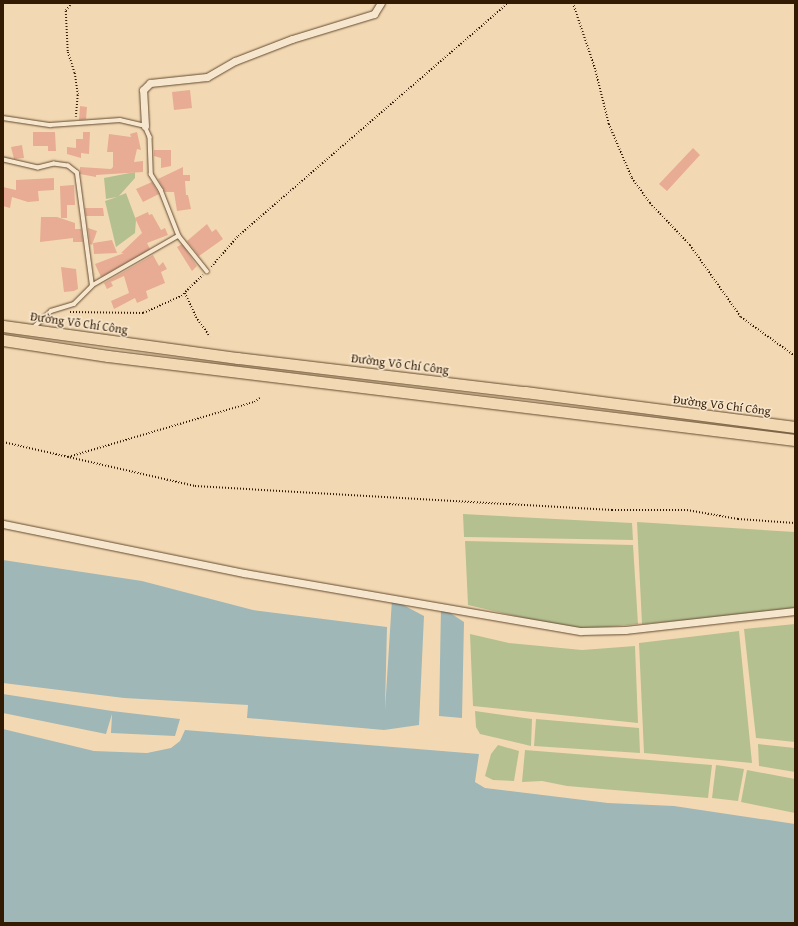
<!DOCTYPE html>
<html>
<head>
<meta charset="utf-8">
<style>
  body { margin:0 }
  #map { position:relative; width:798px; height:926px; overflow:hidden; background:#f3d9b3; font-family:"Gentium Book Plus",serif }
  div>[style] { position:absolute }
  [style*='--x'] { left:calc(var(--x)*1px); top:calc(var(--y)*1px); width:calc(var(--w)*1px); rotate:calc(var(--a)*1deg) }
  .green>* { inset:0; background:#b5c090 }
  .water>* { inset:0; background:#a0b7b7 }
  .building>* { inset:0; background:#e7ac93 }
  .path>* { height:1.5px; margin-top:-0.75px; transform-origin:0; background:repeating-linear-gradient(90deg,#331b03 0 1px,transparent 0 3px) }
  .roads { filter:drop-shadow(0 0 1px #634a2f) drop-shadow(0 0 1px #634a2f) }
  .service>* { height:3.5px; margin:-1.75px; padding:0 1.75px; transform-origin:1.75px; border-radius:1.75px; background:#f7e6ce }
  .minor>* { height:7px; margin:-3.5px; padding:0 3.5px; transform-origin:3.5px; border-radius:3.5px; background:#f7e6ce }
  .primary>* { height:11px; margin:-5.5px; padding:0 5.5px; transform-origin:5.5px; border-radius:5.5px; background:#f3d9b3 }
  span { translate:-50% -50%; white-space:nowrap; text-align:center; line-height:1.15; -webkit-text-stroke:3px #f7e6ce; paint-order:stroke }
  .street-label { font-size:12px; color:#331b03 }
  .frame { position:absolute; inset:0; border:4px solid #331b03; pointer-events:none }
</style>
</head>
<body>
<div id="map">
  <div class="green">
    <i style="clip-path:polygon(135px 172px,135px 178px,119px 196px,126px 193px,136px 220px,135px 233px,116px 247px,105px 201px,117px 197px,106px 199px,104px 178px)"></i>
    <i style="clip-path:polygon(463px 514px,632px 523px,633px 540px,464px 537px)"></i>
    <i style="clip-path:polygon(637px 522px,795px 532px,795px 611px,642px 624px)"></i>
    <i style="clip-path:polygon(465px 541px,633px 545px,638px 624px,577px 630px,468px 605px)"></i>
    <i style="clip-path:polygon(795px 624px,795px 742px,756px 738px,744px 629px)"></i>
    <i style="clip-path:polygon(739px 631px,752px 763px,644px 753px,639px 643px)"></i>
    <i style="clip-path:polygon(470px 634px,509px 643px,582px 650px,635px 646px,638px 723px,473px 706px)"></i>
    <i style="clip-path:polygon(475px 711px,532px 719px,531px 746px,480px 734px,476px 727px)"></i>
    <i style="clip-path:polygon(536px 719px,639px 728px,640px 753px,534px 746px)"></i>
    <i style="clip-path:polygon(758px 744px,795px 748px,795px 772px,759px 766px)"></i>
    <i style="clip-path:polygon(498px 745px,519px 751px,514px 781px,493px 780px,485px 776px,491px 754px)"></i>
    <i style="clip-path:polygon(525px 750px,712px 765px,708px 798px,567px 786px,542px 781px,522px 782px)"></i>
    <i style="clip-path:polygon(716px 765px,744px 769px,738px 801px,712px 798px)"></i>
    <i style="clip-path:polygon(747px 770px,795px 779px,795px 813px,741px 802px)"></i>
  </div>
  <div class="water">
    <i style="clip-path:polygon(3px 560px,142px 581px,253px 610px,387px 627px,385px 710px,392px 599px,424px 616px,419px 725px,384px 730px,247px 718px,248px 705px,124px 698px,3px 683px)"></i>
    <i style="clip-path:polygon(441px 607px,464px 622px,462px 718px,439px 716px)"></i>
    <i style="clip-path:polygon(3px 694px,112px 711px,180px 719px,175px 736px,111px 733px,112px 714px,106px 734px,3px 713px)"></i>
    <i style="clip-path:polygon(3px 729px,94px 751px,147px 753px,171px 748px,180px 741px,185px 730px,479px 754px,475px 782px,485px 788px,608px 803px,674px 806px,795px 824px,795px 923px,3px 923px)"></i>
  </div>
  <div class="building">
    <i style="clip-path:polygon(190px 90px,192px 108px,174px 110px,172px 92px)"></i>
    <i style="clip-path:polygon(80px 106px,87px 107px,86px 119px,79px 120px)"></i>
    <i style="clip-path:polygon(33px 132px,55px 132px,56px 151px,48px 151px,48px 146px,33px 146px)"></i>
    <i style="clip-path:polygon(83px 132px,90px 132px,89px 154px,81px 153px,81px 158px,67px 154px,67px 147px,76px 148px,76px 139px,83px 139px)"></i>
    <i style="clip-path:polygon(137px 132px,141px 150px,137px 149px,134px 162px,143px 161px,143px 172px,96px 175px,96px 177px,80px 174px,80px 167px,111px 169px,113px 167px,113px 152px,107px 152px,109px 134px,131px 137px,130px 134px)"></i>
    <i style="clip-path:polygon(22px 145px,24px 158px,14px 159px,11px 147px)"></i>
    <i style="clip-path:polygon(693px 148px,700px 155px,667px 191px,659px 184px)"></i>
    <i style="clip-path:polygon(154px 150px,171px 150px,171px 166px,161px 168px,161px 158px,154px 156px)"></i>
    <i style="clip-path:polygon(183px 167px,183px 175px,190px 175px,190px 181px,185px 181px,186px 195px,188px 195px,191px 209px,177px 211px,174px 192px,165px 192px,158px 179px)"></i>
    <i style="clip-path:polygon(54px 178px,54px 190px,38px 191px,39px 201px,28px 202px,12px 197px,10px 208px,3px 206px,3px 187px,16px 190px,16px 180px)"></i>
    <i style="clip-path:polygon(152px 182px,159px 194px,143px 202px,136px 189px)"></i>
    <i style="clip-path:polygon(74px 185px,75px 205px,67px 205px,67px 218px,61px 218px,60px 186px)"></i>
    <i style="clip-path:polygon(85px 208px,103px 208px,104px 216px,86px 216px)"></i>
    <i style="clip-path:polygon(148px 212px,149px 215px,152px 214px,161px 230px,165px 228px,168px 235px,147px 243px,150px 249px,101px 277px,95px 264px,124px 253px,121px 253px,142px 233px,135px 218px)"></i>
    <i style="clip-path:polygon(41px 217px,57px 217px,75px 223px,75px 229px,81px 229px,83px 242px,73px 242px,73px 238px,40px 242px)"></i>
    <i style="clip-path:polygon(207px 224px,212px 232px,216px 229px,223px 239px,199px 256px,187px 241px)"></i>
    <i style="clip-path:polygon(88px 228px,97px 231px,92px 245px,90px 244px)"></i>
    <i style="clip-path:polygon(112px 240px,117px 253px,94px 254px,93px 243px)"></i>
    <i style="clip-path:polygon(182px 244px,197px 266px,192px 271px,177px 247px)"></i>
    <i style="clip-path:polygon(153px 255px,159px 266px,163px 262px,167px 269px,161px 272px,165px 283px,146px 291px,148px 298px,146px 299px,137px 303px,135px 298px,114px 309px,111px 301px,129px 293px,124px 276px,111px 282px,113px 286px,107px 289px,104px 283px)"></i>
    <i style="clip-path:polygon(61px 267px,76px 269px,78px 289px,74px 291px,64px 292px)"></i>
  </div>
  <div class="path">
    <i style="--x:72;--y:3;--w:10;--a:127"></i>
    <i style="--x:66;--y:11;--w:41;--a:87.2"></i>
    <i style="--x:68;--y:52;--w:22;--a:72"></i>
    <i style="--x:75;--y:73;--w:22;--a:82"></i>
    <i style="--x:78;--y:95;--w:22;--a:95"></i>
    <i style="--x:573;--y:3;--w:69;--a:71.3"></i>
    <i style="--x:595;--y:68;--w:58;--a:76"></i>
    <i style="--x:609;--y:124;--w:59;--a:66.9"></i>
    <i style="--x:632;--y:178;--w:31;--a:54"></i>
    <i style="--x:650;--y:203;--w:58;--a:46.4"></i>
    <i style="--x:690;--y:245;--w:88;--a:54.7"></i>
    <i style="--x:741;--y:317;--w:67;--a:35.8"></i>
    <i style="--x:211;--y:267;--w:41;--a:-48.9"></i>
    <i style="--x:238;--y:236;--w:357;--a:-40.8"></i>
    <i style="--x:185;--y:293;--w:26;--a:65"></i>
    <i style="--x:196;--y:317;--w:24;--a:54"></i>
    <i style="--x:70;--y:312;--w:73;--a:0.8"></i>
    <i style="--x:143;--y:313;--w:42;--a:-24.1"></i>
    <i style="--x:181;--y:296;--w:30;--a:-44"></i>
    <i style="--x:3;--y:442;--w:197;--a:12.9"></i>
    <i style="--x:195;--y:486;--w:418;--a:3.3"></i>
    <i style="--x:612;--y:510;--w:75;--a:0"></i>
    <i style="--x:687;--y:510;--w:52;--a:10"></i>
    <i style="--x:738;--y:519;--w:57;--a:4"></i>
    <i style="--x:68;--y:457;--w:194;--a:-16.5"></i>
    <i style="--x:254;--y:402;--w:7;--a:-34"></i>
  </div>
  <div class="roads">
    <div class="service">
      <i style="--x:3;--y:118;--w:48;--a:8.5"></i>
      <i style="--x:50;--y:125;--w:70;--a:-4.1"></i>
      <i style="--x:120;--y:120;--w:26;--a:13"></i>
      <i style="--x:145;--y:126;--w:12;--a:66"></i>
      <i style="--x:150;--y:137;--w:37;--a:88"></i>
      <i style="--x:151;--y:174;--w:19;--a:58"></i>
      <i style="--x:161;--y:190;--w:49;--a:68.6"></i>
      <i style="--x:179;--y:236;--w:100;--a:150.1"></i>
      <i style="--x:92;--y:286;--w:114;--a:-97.6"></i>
      <i style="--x:77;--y:173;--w:11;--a:-142"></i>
      <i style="--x:68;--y:166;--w:14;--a:-172"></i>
      <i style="--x:54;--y:164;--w:16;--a:166"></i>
      <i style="--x:38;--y:168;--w:36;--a:-167"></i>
      <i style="--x:179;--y:236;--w:45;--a:51.3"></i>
      <i style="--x:34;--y:327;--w:23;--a:-43"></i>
      <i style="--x:51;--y:311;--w:24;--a:-17"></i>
      <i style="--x:74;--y:304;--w:25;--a:-45"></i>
    </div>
    <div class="minor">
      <i style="--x:145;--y:126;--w:36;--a:-93"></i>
      <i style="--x:143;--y:90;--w:10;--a:-45"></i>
      <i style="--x:150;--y:83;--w:57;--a:-6"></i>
      <i style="--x:207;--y:77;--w:32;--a:-30"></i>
      <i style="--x:235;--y:61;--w:61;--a:-21.1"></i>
      <i style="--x:292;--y:39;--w:86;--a:-17"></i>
      <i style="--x:374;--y:14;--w:13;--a:-58"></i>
      <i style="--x:3;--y:524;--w:246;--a:11.5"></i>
      <i style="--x:244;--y:573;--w:342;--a:9.8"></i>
      <i style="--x:581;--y:631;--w:44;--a:-1.3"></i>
      <i style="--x:625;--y:630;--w:171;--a:-6.4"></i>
    </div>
    <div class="primary">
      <i style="--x:3;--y:326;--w:237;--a:7.8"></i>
      <i style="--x:238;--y:358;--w:289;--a:6.8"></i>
      <i style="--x:525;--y:392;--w:272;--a:7.4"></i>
      <i style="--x:3;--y:340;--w:106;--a:8.7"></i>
      <i style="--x:108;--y:356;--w:692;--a:6.97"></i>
    </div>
  </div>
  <div class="street-label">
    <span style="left:79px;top:323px;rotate:8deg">Đường Võ Chí Công</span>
    <span style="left:400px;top:364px;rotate:7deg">Đường Võ Chí Công</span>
    <span style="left:722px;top:405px;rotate:7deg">Đường Võ Chí Công</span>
  </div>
  <div class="frame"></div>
</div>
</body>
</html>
